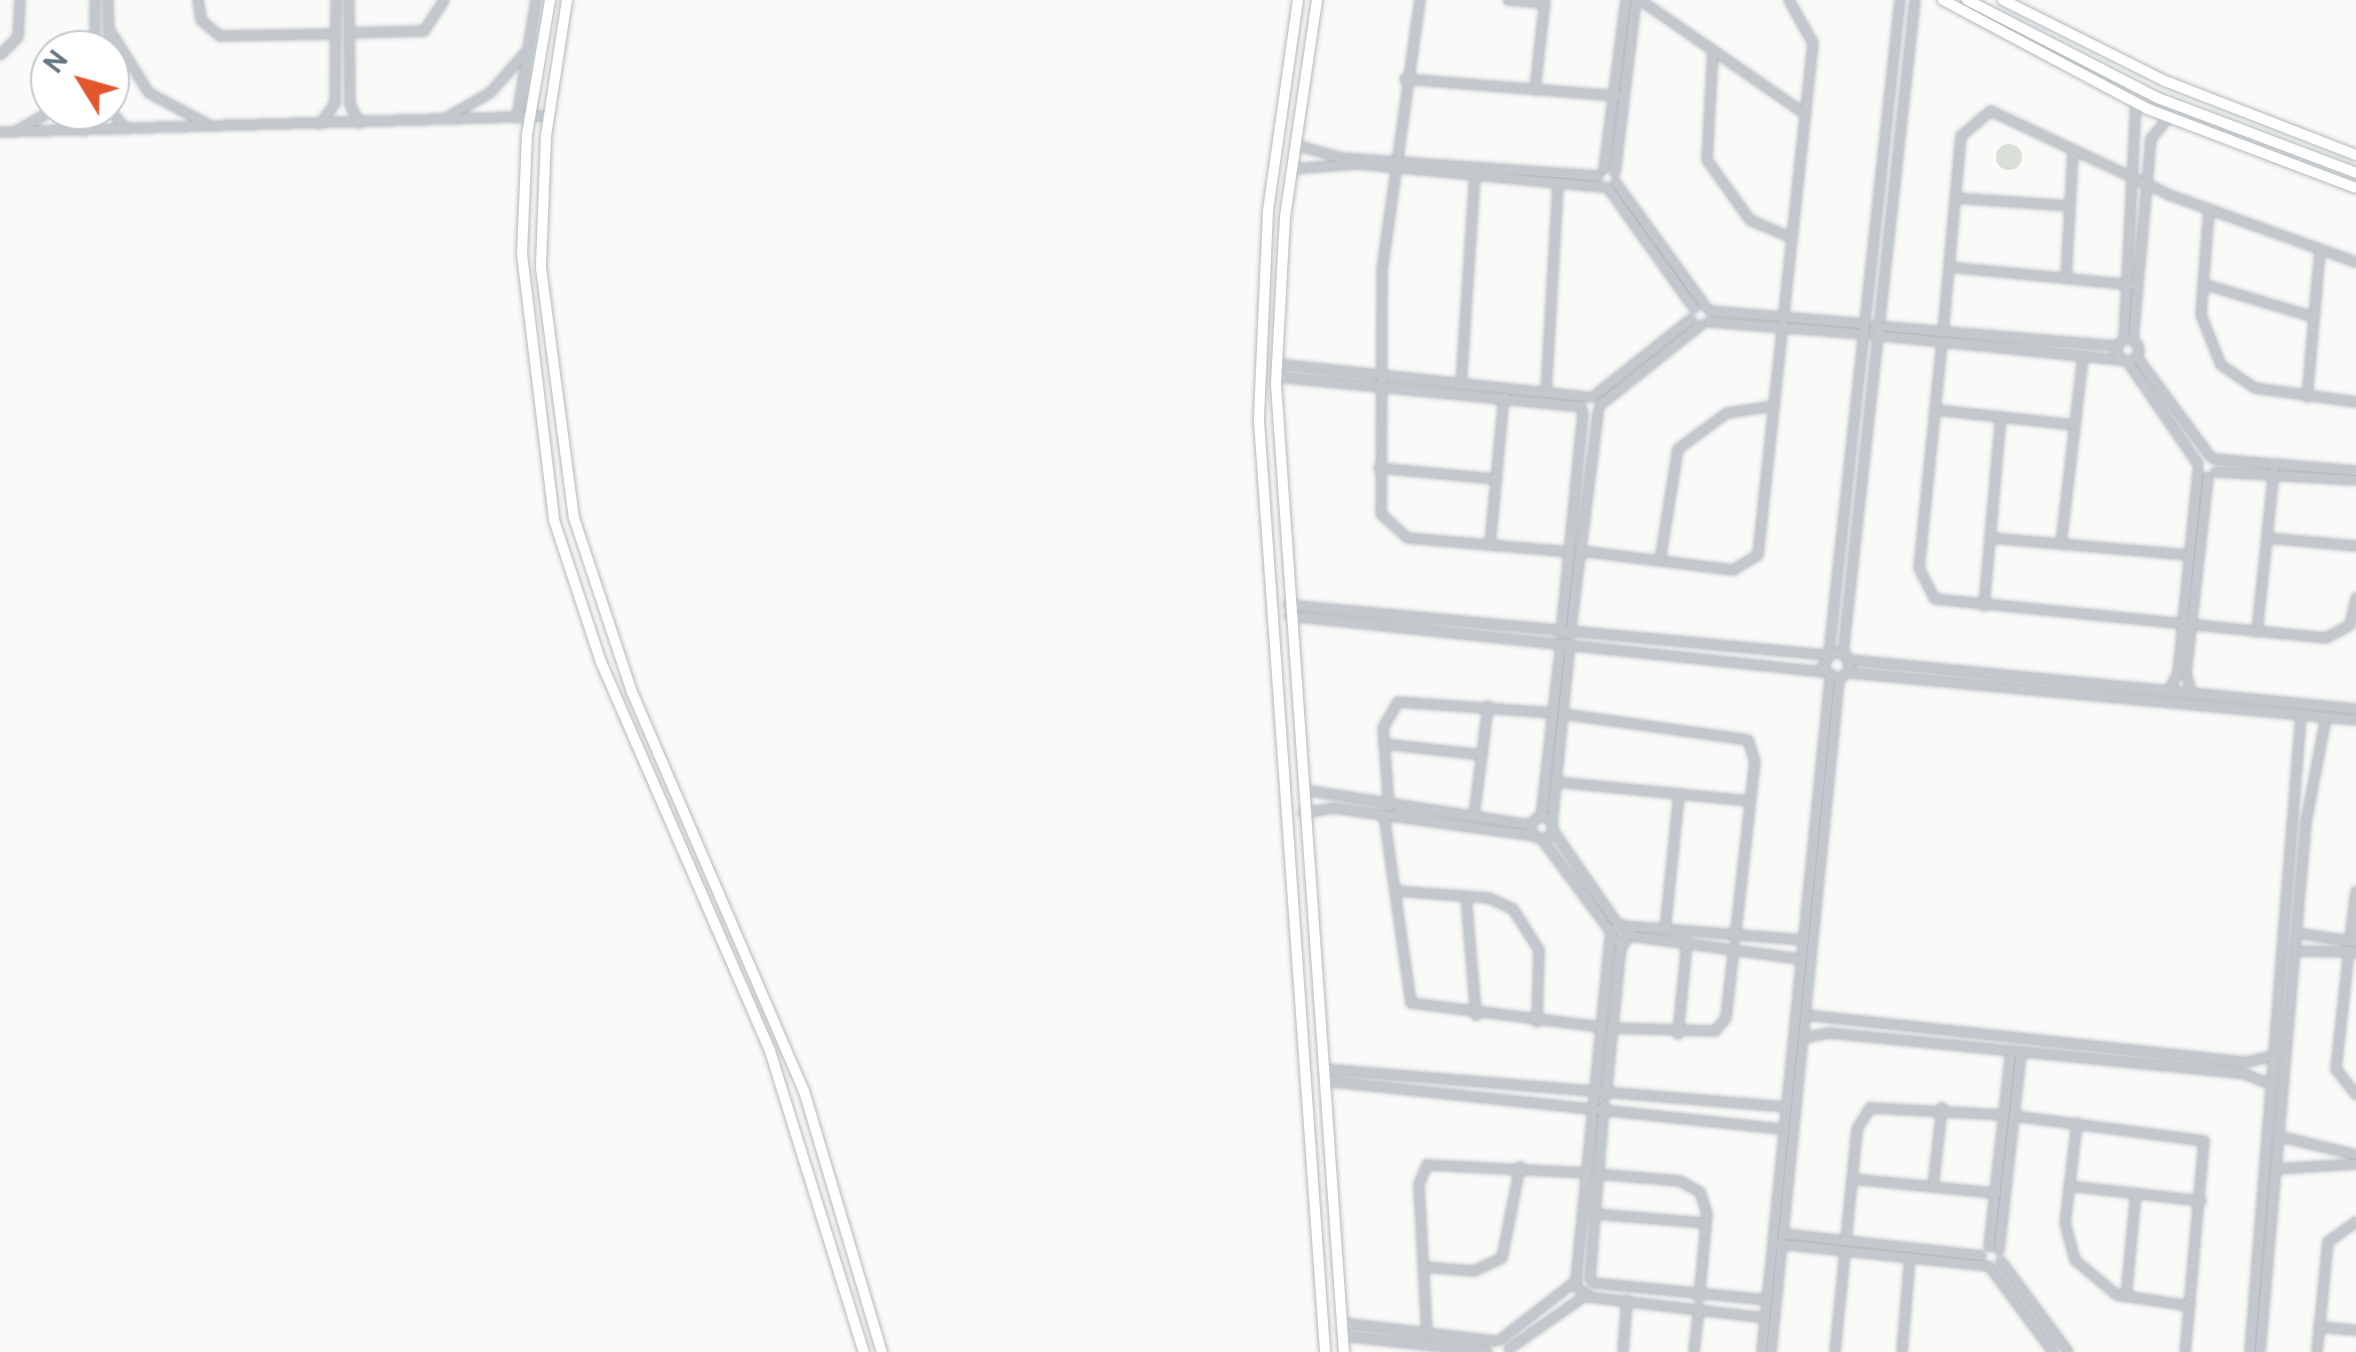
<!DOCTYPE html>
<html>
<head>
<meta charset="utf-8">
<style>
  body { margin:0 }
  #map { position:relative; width:2356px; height:1352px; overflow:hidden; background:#fafaf8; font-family:Overpass,sans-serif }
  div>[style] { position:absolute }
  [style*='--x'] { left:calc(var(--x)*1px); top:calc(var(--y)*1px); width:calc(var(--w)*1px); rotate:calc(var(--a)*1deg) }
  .green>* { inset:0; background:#dadfd7 }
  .round { border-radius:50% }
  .roads { filter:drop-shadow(0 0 2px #b3babf) drop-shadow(0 0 2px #b3babf) }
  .street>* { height:8px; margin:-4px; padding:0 4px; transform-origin:4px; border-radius:4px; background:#c3c8cc }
  .street>.ring { margin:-4px; padding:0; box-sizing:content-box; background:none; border:8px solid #c3c8cc; border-radius:50% }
  .secondary>* { height:10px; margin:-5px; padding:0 5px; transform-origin:5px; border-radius:5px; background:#fff }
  span { translate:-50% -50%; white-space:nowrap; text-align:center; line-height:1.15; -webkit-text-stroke:10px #fff; paint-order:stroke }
  .north { position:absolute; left:30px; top:30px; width:100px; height:100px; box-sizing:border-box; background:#fff; border:2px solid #c1c8cd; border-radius:50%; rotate:307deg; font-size:28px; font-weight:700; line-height:40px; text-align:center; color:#657683 }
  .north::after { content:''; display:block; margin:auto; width:35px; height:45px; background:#e4572e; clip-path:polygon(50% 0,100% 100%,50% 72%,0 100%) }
</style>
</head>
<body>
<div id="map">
  <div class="green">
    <i class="round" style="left:1996px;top:144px;width:26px;height:26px"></i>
  </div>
  <div class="roads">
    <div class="street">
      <i style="--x:95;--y:0;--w:50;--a:90"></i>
      <i style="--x:108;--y:0;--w:50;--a:88.9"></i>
      <i style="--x:198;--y:0;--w:20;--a:81"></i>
      <i style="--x:201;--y:20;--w:25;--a:40"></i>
      <i style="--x:220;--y:36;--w:116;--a:-1"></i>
      <i style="--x:349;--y:0;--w:105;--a:89.5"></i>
      <i style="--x:350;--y:105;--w:21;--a:61"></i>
      <i style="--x:1420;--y:0;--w:274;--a:98"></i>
      <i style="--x:1382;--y:271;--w:243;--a:90.2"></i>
      <i style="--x:1381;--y:514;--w:36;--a:42"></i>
      <i style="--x:1408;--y:538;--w:163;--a:4.9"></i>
      <i style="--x:1508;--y:0;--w:37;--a:5"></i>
      <i style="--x:1640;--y:0;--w:201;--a:34.6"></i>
      <i style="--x:109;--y:29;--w:75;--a:58"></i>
      <i style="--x:149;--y:93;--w:66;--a:28.1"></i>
      <i style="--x:349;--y:33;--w:75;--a:-1.5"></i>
      <i style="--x:424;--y:31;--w:37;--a:-57"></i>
      <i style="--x:1713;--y:50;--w:110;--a:93.1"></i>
      <i style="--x:1707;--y:160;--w:74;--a:54.4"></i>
      <i style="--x:1750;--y:220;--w:46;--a:23.2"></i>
      <i style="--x:0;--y:55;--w:25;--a:-45"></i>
      <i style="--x:18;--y:37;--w:37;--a:-87"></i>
      <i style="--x:1405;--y:79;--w:212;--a:4.6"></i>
      <i style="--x:1535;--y:90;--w:91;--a:-83.7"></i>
      <i style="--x:110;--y:110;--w:25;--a:50"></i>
      <i style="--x:446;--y:118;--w:51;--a:-29.6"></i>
      <i style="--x:490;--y:93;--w:55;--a:-48.7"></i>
      <i style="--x:517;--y:118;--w:120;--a:-80.9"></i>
      <i style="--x:320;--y:124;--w:26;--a:-54"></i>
      <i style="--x:335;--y:103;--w:103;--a:-89.4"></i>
      <i style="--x:18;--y:130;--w:40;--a:-29.7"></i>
      <i style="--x:84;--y:131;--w:24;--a:-62"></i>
      <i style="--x:0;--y:132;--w:549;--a:-1.67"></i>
      <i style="--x:1295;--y:145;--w:49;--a:15.5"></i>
      <i style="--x:1342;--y:158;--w:257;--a:4"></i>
      <i style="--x:1291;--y:169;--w:67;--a:-4.3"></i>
      <i style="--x:1358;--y:164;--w:246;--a:5.4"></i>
      <i style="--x:1604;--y:169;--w:170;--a:-82.6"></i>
      <i style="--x:1615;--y:173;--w:174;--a:-83.1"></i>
      <i style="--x:1616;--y:183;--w:152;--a:54.1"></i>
      <i style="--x:1608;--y:188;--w:148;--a:54.4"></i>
      <i style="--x:1956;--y:198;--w:114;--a:4"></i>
      <i style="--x:2209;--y:210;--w:105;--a:94.4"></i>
      <i style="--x:2201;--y:315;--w:54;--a:68.2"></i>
      <i style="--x:2221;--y:365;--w:41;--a:34.1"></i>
      <i style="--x:2255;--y:388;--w:102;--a:7.9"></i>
      <i style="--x:1949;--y:267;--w:183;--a:5.6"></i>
      <i style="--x:2066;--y:278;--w:127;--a:-86.8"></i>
      <i style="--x:2203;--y:284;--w:116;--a:16.6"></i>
      <i style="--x:1710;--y:311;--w:156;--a:4.8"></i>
      <i style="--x:1709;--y:322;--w:155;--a:4.4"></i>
      <i style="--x:1875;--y:326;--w:243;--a:4.7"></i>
      <i style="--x:1943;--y:333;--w:198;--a:-84.8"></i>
      <i style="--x:1961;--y:136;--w:39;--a:-40"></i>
      <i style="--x:1991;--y:111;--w:195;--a:25.2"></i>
      <i style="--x:2167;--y:194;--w:201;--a:19.8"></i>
      <i style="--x:1874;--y:335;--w:249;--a:5.8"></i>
      <i class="ring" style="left:2117px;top:339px;width:14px;height:14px"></i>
      <i style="--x:2124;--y:339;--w:235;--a:-87.1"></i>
      <i style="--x:2133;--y:340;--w:202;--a:-84.9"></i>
      <i style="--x:2151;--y:139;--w:27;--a:-51"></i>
      <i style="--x:1942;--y:342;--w:227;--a:95.8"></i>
      <i style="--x:1919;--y:568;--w:35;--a:63"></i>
      <i style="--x:1935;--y:599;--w:393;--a:5.7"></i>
      <i style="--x:2326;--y:638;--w:27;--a:-28"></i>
      <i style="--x:2350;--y:625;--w:28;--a:-77"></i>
      <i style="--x:2137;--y:357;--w:123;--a:53.6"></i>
      <i style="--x:2127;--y:361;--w:125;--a:55.4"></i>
      <i style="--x:1277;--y:364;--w:311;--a:6.1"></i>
      <i style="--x:1277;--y:377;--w:305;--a:5.6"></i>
      <i style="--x:1461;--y:385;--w:211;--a:-86.2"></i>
      <i style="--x:1546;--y:393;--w:211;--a:-86.7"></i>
      <i style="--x:1593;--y:397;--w:125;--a:-38.5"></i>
      <i style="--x:2307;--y:397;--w:147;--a:-84.9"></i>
      <i style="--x:1600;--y:405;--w:129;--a:-38.4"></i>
      <i style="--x:1935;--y:410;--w:141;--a:6.1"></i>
      <i style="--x:2214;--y:459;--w:143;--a:4.8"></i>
      <i style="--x:1379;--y:468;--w:118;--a:5.4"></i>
      <i style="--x:2216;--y:472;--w:140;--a:3.3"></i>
      <i style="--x:1990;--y:538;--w:199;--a:4.9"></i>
      <i style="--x:2267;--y:538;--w:89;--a:5.1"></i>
      <i style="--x:2061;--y:544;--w:189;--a:-83.3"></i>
      <i style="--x:1490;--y:545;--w:149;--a:-84.6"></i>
      <i style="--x:1580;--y:551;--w:154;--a:7.1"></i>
      <i style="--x:1733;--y:570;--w:29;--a:-31"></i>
      <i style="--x:1758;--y:555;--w:515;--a:-83.87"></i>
      <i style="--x:1813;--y:43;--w:49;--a:-119.2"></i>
      <i style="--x:1660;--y:561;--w:113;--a:-80.9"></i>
      <i style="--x:1678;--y:449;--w:61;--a:-36.3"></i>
      <i style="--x:1727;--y:413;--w:48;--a:-8.5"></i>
      <i style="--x:1288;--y:605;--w:540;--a:5.31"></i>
      <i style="--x:1984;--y:606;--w:190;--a:-84.9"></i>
      <i style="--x:1289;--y:616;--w:537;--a:5.99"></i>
      <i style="--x:2257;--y:632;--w:162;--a:-84"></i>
      <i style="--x:1561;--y:634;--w:223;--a:-84.3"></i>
      <i style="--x:1570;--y:635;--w:225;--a:-82.8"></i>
      <i style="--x:1829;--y:653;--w:657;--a:-83.79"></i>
      <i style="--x:1843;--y:653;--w:657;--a:-83.71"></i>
      <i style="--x:1850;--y:660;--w:508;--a:5.53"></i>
      <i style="--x:1849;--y:673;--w:509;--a:5.3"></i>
      <i style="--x:2168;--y:692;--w:21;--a:-62"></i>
      <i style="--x:2178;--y:673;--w:203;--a:-84.3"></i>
      <i style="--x:2192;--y:694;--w:22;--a:-106"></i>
      <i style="--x:2186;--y:673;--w:197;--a:-83.6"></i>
      <i style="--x:1563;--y:714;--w:187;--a:8"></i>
      <i style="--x:1748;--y:740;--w:22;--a:72"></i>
      <i style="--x:1755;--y:761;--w:178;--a:96.4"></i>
      <i style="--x:1384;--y:744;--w:99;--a:6.4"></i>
      <i style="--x:1556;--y:782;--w:195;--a:5.6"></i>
      <i style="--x:1304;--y:790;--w:230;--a:8.8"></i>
      <i style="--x:1389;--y:807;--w:79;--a:-94.3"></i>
      <i style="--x:1383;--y:728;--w:30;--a:-60"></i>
      <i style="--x:1398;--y:702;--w:156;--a:4"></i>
      <i style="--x:1303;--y:813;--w:30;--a:-9"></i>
      <i style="--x:1333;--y:808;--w:204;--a:7.9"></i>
      <i style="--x:1384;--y:815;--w:190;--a:81.8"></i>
      <i style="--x:1411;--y:1003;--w:193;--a:7.2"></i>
      <i style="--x:1474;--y:816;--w:111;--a:-82.7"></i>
      <i style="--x:1541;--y:817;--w:175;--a:-83.4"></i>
      <i class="ring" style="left:1531px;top:817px;width:14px;height:14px"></i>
      <i style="--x:1552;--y:823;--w:180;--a:-84.3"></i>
      <i style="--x:1552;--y:829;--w:118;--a:55.4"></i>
      <i style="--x:1541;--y:838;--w:117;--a:53.3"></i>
      <i style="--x:1396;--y:891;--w:93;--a:4.3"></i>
      <i style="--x:1489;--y:898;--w:26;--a:25"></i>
      <i style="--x:1513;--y:909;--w:49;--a:57.6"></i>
      <i style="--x:1539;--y:950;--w:72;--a:91.6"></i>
      <i style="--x:1466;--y:896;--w:120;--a:85.2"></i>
      <i style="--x:1625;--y:926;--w:179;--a:4.5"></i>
      <i style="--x:1665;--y:930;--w:137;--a:-84.1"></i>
      <i style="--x:2296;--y:933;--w:61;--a:8.5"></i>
      <i style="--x:1630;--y:936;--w:173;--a:7.7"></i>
      <i style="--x:2350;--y:941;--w:50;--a:-83.2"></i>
      <i style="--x:2294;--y:951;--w:62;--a:0.9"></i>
      <i style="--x:2349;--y:951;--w:119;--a:96.3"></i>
      <i style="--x:2336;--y:1069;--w:33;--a:52"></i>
      <i style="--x:1805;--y:1015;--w:444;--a:6.1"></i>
      <i style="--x:2247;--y:1062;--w:28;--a:-13"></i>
      <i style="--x:1611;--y:1028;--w:104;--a:1.7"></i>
      <i style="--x:1715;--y:1031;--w:17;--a:-50"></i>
      <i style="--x:1726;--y:1018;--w:71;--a:-83.6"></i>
      <i style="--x:1678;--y:1034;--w:92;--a:-84.4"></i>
      <i style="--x:1803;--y:1038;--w:26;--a:-11"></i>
      <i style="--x:1829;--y:1033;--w:418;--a:5.6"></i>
      <i style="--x:2245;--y:1074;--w:29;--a:22"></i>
      <i style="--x:1323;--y:1069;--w:465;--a:4.7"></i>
      <i style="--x:1324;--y:1081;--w:462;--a:6"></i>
      <i style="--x:1606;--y:1096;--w:152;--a:-84.3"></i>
      <i style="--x:2014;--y:1116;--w:192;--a:7.5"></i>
      <i style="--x:2204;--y:1141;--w:212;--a:95.1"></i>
      <i style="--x:2077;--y:1123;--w:101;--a:96.8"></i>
      <i style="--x:2065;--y:1223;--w:38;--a:75"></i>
      <i style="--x:2075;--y:1260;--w:55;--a:39.8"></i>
      <i style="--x:2117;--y:1295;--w:74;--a:8.6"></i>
      <i style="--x:2278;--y:1136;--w:80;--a:13.7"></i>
      <i style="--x:2275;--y:1169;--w:81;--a:-3.5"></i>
      <i style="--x:1598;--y:1174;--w:82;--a:4.9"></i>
      <i style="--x:1680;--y:1181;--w:23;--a:29"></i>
      <i style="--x:1700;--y:1192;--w:23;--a:72"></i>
      <i style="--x:1707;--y:1214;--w:84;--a:95.4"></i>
      <i style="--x:1852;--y:1179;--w:145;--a:5.6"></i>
      <i style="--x:2069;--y:1186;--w:133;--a:6.5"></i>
      <i style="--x:1933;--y:1187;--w:80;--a:-83.5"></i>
      <i style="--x:1594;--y:1214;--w:112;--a:4.6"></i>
      <i style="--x:1783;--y:1234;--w:199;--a:6.3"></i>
      <i style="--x:1846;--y:1240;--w:112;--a:-84.3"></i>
      <i style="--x:1857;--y:1129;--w:25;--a:-58"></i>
      <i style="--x:1870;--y:1108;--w:134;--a:3"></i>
      <i style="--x:1778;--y:1244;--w:210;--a:6"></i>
      <i style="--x:1989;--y:1247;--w:196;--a:-83.6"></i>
      <i style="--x:1999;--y:1250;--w:198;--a:-83.6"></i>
      <i style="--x:2001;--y:1261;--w:113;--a:53.6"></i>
      <i style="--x:1423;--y:1267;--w:51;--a:4.5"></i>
      <i style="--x:1474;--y:1271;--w:31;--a:-25"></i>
      <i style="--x:1502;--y:1258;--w:93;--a:-78.8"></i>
      <i style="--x:1990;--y:1267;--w:106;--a:53.5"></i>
      <i style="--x:1590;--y:1279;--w:174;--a:-85.4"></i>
      <i style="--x:1576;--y:1280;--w:350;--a:-84.3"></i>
      <i style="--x:1611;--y:932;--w:13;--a:-32"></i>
      <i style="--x:1622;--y:925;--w:11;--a:45"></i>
      <i style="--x:1630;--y:933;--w:13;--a:119"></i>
      <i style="--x:1624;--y:944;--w:14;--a:-155"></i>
      <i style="--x:1593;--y:1283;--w:175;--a:5.6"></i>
      <i style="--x:1573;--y:1285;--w:20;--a:33"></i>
      <i style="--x:1587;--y:1297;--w:179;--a:6.7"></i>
      <i style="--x:2126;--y:1297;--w:104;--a:-84.5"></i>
      <i style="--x:1342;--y:1323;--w:154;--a:6.7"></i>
      <i style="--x:2319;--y:1327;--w:37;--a:5"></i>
      <i style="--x:1427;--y:1334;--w:150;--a:-93.1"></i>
      <i style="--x:1419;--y:1184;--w:21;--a:-67"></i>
      <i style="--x:1427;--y:1165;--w:160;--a:2.9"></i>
      <i style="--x:1343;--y:1336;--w:145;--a:6.3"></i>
      <i style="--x:1500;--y:1340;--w:98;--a:-37.9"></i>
      <i style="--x:1509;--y:1349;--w:89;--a:-34.9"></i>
      <i style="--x:1623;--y:1352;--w:52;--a:-85.6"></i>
      <i style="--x:1694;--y:1352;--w:44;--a:-83.5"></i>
      <i style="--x:1762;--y:1352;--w:676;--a:-84.23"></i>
      <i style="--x:1771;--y:1352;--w:675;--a:-84.22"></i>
      <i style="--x:1839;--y:680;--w:16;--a:-45"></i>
      <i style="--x:1850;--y:669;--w:15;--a:-106"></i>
      <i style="--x:1846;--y:655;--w:14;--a:-168"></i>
      <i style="--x:1832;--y:652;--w:19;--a:122"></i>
      <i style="--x:1822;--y:668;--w:21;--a:35"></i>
      <i style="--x:1835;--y:1352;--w:101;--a:-84.3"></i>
      <i style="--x:1902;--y:1352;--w:95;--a:-85.2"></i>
      <i style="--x:2250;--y:1352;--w:639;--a:-85.42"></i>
      <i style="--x:2260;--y:1352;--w:532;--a:-85.04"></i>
      <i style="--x:2306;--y:822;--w:107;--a:-79.2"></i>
      <i style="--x:2317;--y:1352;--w:111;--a:-84.3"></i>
      <i style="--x:2328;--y:1242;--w:34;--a:-36"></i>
    </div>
    <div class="secondary">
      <i style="--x:550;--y:0;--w:137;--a:99.7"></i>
      <i style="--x:527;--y:135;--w:119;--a:92.4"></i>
      <i style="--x:522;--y:254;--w:268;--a:83.1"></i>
      <i style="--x:554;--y:520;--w:150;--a:71.7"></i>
      <i style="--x:601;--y:662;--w:424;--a:66.5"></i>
      <i style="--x:770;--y:1051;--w:315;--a:72.7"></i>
      <i style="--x:567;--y:0;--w:137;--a:98.8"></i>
      <i style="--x:546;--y:135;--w:133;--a:92.2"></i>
      <i style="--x:541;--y:268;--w:252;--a:82.5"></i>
      <i style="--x:574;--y:518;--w:183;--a:71.6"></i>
      <i style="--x:632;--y:692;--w:434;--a:66.7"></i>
      <i style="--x:804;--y:1091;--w:272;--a:73.4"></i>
      <i style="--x:1298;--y:0;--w:213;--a:98.1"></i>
      <i style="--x:1268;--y:211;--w:210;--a:92.5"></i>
      <i style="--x:1259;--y:421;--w:933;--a:85.94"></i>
      <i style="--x:1317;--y:0;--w:219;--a:98.4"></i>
      <i style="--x:1285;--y:217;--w:168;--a:93.1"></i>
      <i style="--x:1276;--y:385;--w:969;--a:85.98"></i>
      <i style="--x:1943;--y:0;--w:232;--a:28"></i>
      <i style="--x:2148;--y:109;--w:222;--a:20.8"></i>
      <i style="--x:1967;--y:0;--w:215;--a:27.2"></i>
      <i style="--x:2158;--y:98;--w:212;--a:20.7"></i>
      <i style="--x:2003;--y:0;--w:181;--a:26.6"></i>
      <i style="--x:2165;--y:81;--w:205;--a:21.2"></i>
    </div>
  </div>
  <div class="north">N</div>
</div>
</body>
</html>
